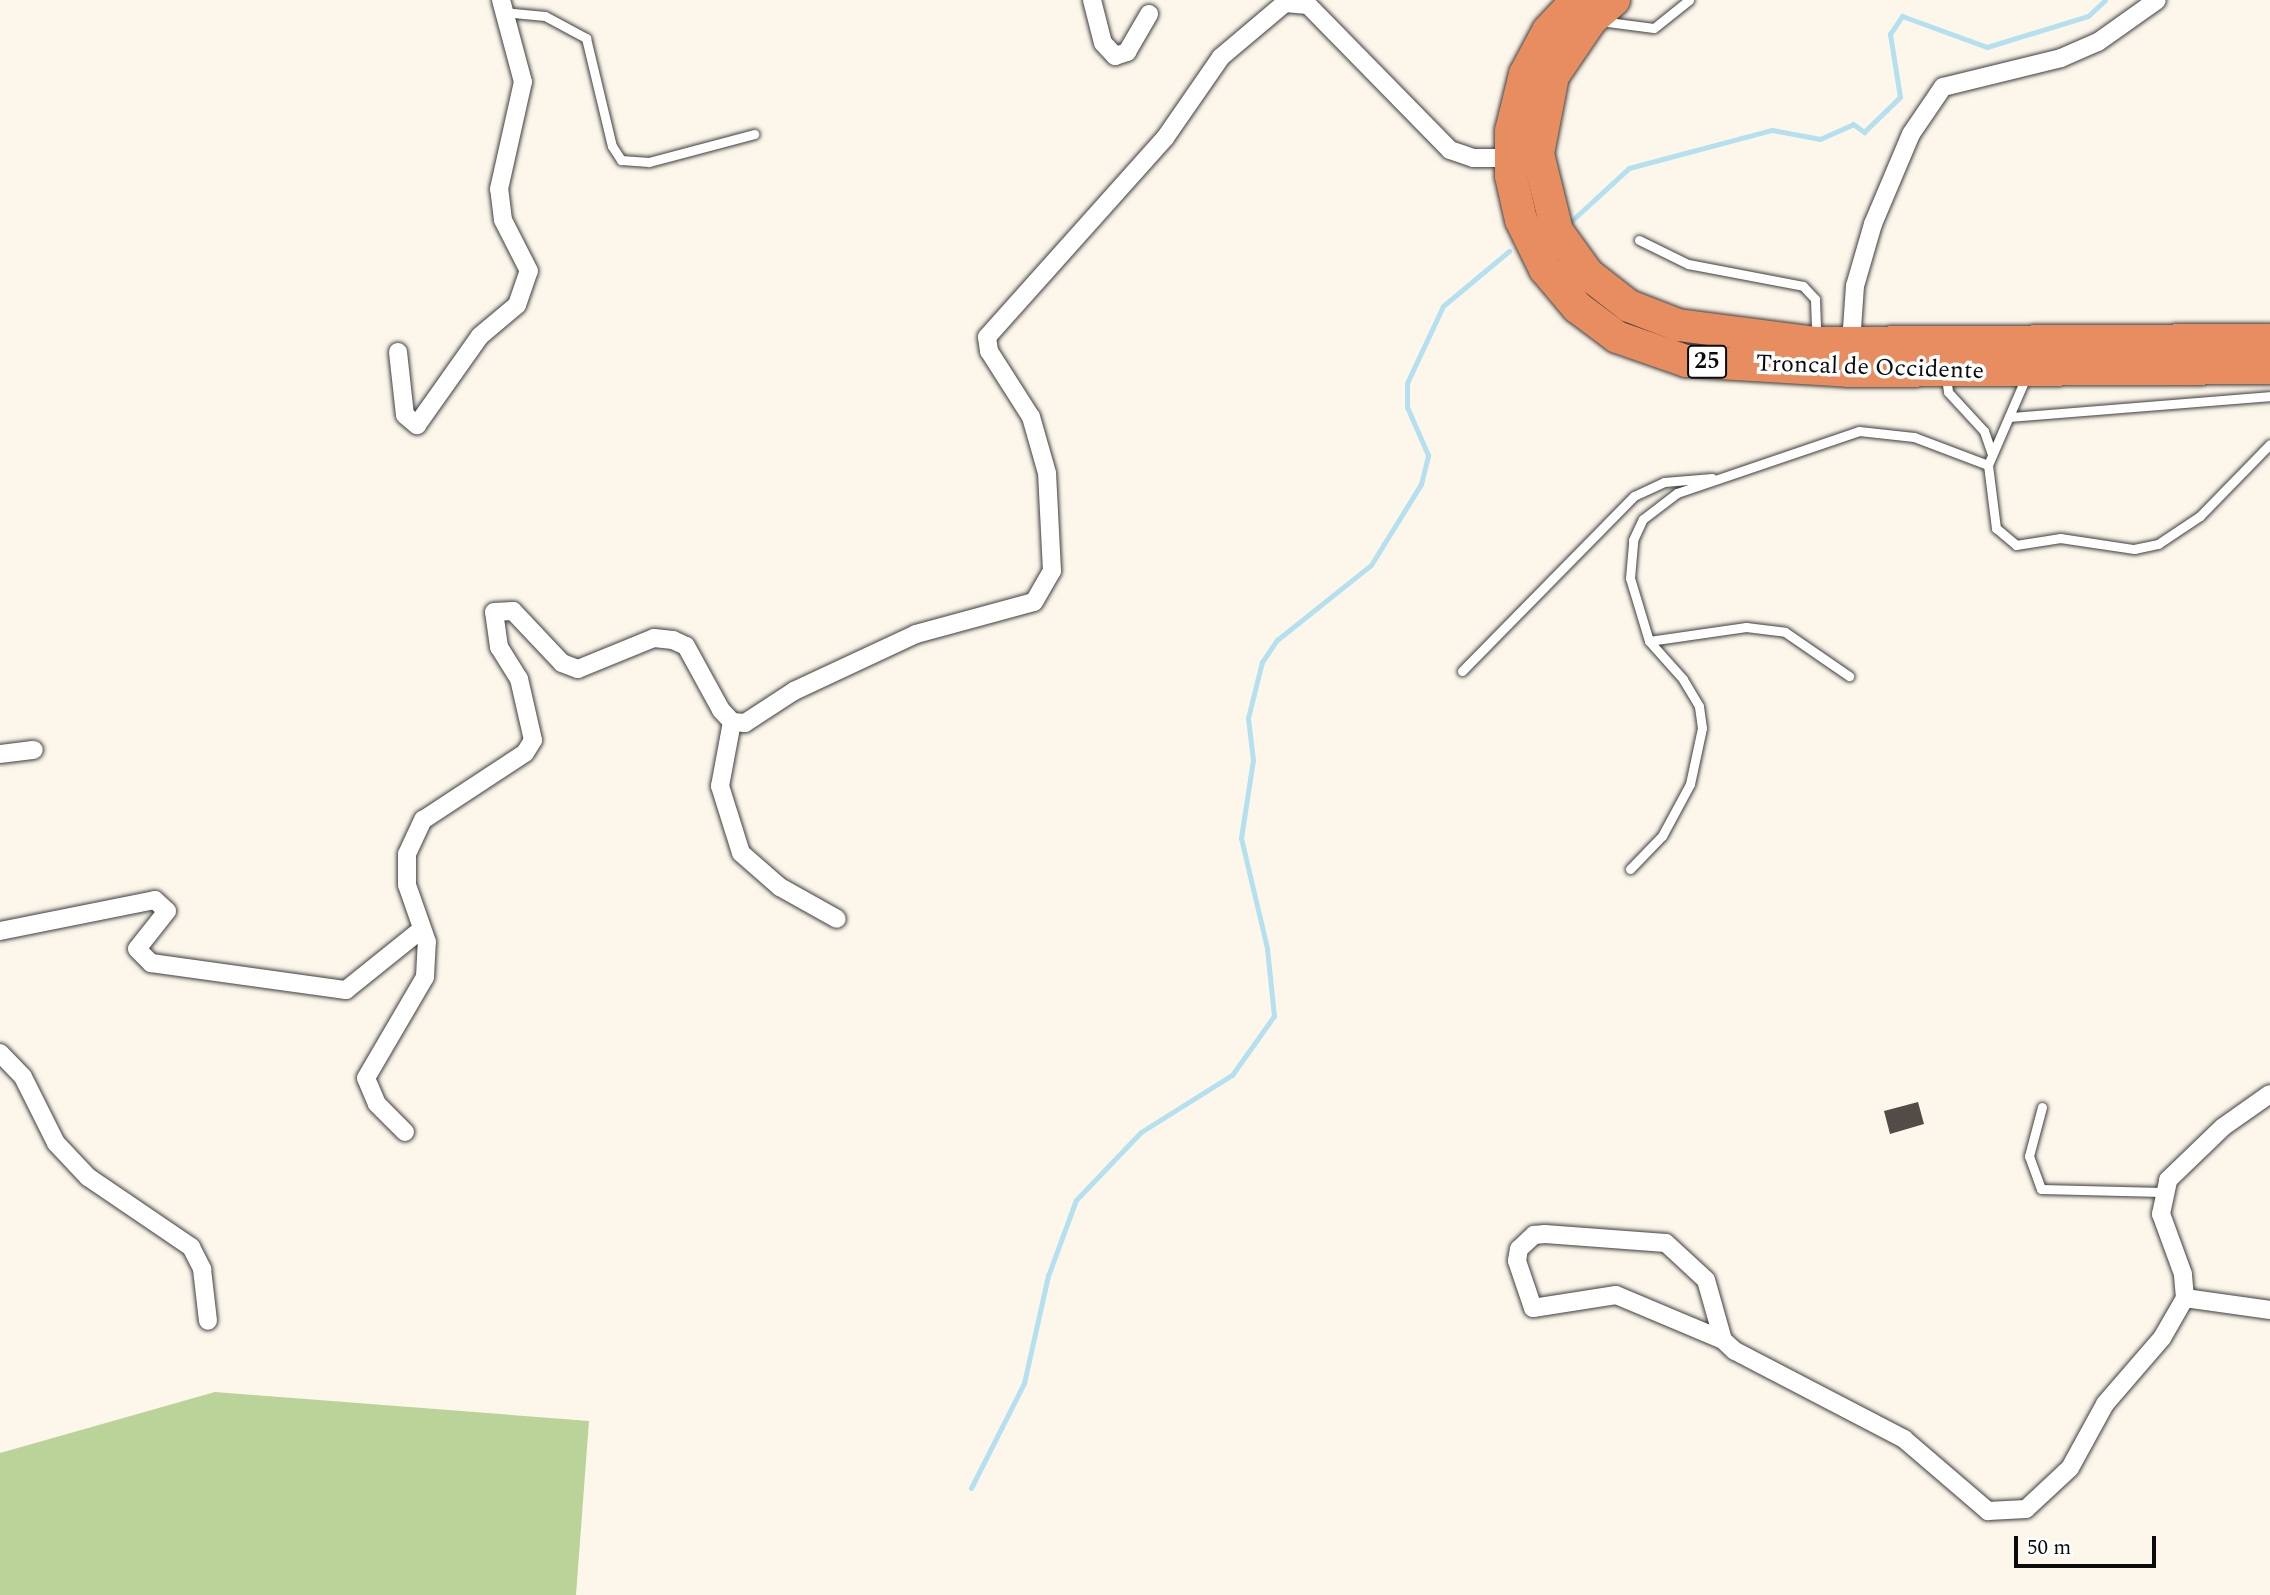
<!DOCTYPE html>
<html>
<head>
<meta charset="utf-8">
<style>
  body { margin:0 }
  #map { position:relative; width:2270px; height:1595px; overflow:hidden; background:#fdf7eb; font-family:Spectral,serif }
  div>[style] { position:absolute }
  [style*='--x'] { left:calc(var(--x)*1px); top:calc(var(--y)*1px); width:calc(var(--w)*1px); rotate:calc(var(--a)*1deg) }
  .forest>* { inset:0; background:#bad399 }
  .stream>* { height:5px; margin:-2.5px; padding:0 2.5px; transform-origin:2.5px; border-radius:2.5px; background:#b4e0f0 }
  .building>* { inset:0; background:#524b48 }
  .roads { filter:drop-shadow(0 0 2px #3e3e3e) drop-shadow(0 0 2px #3e3e3e) }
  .lane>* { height:9px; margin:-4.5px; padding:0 4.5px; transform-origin:4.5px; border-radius:4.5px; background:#fff }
  .street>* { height:18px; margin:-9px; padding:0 9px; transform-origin:9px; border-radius:9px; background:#fff }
  .highway>* { height:32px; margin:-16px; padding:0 16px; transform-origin:16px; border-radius:16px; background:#e78d5f }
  span { translate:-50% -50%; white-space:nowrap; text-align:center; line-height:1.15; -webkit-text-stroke:7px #fff; paint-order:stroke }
  .shield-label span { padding:2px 5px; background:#fff; border:2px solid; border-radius:5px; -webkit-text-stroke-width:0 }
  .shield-label { font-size:23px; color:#0b0b0b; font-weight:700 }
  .street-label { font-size:24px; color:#0b0b0b }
  .scale { position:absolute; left:2014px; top:1536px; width:142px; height:32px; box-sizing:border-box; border:4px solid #0b0b0b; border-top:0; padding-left:9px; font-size:21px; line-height:24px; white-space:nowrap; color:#0b0b0b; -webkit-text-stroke:5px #fff; paint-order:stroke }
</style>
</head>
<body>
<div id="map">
  <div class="forest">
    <i style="clip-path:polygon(215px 1392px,589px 1421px,576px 1595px,0 1595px,0 1453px)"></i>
  </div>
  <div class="stream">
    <i style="--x:1567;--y:225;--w:84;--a:-42.6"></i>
    <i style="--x:1629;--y:168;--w:148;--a:-14.9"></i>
    <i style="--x:1772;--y:130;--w:49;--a:10.6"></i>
    <i style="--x:1820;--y:139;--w:36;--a:-24"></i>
    <i style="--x:1853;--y:124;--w:14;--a:36"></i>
    <i style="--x:1864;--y:132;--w:50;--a:-44.2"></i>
    <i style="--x:1900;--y:97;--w:64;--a:-99"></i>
    <i style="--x:1890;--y:34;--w:22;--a:-56"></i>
    <i style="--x:1902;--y:16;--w:90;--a:20"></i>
    <i style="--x:1987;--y:47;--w:106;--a:-17.1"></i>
    <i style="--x:2088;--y:16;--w:23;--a:-43"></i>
    <i style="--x:971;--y:1488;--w:118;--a:-63.2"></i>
    <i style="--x:1024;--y:1383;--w:110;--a:-77.4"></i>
    <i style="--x:1048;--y:1276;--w:81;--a:-69.8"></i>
    <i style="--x:1076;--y:1200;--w:94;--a:-46.3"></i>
    <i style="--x:1141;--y:1132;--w:107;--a:-32.1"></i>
    <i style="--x:1232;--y:1075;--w:72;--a:-54.6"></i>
    <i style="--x:1274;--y:1016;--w:68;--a:-95.9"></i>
    <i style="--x:1267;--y:948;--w:113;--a:-103.3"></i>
    <i style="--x:1241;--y:838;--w:79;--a:-81.3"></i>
    <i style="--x:1253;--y:760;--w:42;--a:-96.8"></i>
    <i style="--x:1248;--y:718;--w:58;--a:-76"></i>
    <i style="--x:1262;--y:662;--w:27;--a:-56"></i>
    <i style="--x:1277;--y:640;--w:120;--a:-38.6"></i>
    <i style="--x:1371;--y:565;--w:95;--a:-58.3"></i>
    <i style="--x:1421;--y:484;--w:30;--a:-76"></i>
    <i style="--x:1428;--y:455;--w:52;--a:-113.6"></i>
    <i style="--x:1407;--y:407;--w:24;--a:-90"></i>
    <i style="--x:1407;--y:383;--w:85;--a:-64.9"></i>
    <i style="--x:1443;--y:306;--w:86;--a:-39.8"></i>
  </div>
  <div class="building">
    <i style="clip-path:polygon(1918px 1102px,1924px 1124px,1890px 1134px,1884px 1111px)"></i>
  </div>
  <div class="roads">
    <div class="lane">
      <i style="--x:503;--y:12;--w:42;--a:5.4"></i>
      <i style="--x:545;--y:16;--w:47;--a:28.2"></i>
      <i style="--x:586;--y:38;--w:111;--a:76.5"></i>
      <i style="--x:612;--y:146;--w:17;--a:57"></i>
      <i style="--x:621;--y:160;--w:28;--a:4"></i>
      <i style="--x:649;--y:162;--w:109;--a:-14.9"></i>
      <i style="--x:1600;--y:21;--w:54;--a:7.4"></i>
      <i style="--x:1654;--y:28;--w:45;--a:-38.7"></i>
      <i style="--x:1639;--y:240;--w:55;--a:26.1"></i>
      <i style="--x:1688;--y:264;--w:117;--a:10.8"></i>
      <i style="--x:1803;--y:286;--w:18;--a:47"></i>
      <i style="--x:1815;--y:299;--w:38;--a:88"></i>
      <i style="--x:1946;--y:377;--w:15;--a:82"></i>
      <i style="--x:1948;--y:392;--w:53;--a:47.3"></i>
      <i style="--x:1984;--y:431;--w:24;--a:71"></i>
      <i style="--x:2026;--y:377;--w:96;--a:113.4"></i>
      <i style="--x:1988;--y:465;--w:64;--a:82.8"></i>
      <i style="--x:1996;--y:528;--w:26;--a:40"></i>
      <i style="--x:2016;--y:545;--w:45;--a:-9"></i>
      <i style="--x:2060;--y:538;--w:75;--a:8.5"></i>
      <i style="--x:2134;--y:549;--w:25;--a:-12"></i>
      <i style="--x:2158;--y:544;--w:50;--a:-33.7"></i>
      <i style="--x:2200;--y:516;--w:100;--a:-45.8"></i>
      <i style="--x:2010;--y:417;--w:261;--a:-4.6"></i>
      <i style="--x:1649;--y:641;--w:98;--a:-8.2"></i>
      <i style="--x:1746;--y:627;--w:39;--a:7"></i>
      <i style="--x:1785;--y:632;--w:78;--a:34.5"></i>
      <i style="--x:1462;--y:671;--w:245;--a:-45.5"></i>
      <i style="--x:1634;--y:496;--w:33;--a:-25"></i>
      <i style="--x:1664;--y:482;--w:48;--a:-4.8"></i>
      <i style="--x:1630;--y:869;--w:46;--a:-45.9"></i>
      <i style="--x:1662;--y:836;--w:59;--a:-61.7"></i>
      <i style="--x:1690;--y:784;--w:57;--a:-77.9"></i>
      <i style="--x:1702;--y:728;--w:22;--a:-98"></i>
      <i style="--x:1699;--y:706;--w:31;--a:-121"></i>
      <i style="--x:1683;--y:679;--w:51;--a:-131.8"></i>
      <i style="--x:1649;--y:641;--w:66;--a:-106.8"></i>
      <i style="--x:1630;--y:578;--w:38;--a:-85"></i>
      <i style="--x:1633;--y:540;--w:23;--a:-65"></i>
      <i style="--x:1643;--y:519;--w:43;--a:-37.4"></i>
      <i style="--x:1677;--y:493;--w:192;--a:-18.8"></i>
      <i style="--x:1859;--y:431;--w:55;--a:6.2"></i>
      <i style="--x:1914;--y:437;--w:79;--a:20.7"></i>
      <i style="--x:2042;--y:1107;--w:51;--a:104.9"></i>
      <i style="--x:2029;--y:1156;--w:35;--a:70"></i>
      <i style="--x:2041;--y:1189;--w:121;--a:1.4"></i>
    </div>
    <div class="street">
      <i style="--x:1092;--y:0;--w:44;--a:75.7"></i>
      <i style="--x:1103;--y:43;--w:18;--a:47"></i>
      <i style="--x:1115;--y:56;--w:13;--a:-18"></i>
      <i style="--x:1127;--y:52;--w:44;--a:-59.9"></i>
      <i style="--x:1851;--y:343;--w:57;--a:-86"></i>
      <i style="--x:1855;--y:286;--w:65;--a:-73.8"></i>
      <i style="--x:1873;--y:224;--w:98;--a:-67.1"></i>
      <i style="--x:1911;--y:134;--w:57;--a:-55.8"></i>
      <i style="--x:1943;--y:87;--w:122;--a:-13.8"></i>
      <i style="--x:2061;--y:58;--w:40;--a:-23.4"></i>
      <i style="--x:2098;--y:42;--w:72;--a:-35.4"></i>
      <i style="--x:398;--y:352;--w:63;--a:83.7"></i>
      <i style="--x:405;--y:415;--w:16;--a:40"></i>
      <i style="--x:417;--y:425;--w:109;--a:-54.7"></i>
      <i style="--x:480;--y:336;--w:48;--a:-40"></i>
      <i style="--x:517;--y:305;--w:36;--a:-71"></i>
      <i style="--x:529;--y:271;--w:57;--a:-117"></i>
      <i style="--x:503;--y:220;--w:31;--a:-97"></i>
      <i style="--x:499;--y:189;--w:110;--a:-77.4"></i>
      <i style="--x:523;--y:82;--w:85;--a:-105"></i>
      <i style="--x:732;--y:722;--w:65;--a:100.6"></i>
      <i style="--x:720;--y:786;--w:70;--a:72.6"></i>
      <i style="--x:741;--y:853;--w:52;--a:41.1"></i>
      <i style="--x:780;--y:887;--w:65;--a:29.3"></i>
      <i style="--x:0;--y:754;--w:34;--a:-7"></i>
      <i style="--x:0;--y:931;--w:158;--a:-11.3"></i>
      <i style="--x:155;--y:900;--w:16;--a:43"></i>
      <i style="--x:167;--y:911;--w:48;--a:128.3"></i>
      <i style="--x:137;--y:949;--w:20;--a:45"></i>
      <i style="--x:151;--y:963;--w:197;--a:7.9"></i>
      <i style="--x:346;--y:990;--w:97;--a:-38.8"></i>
      <i style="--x:0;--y:1053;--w:33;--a:46"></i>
      <i style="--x:23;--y:1077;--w:74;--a:63.4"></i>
      <i style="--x:56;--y:1143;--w:47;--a:46.7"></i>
      <i style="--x:88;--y:1177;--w:125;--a:34.2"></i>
      <i style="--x:191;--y:1247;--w:25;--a:63"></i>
      <i style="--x:202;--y:1269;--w:52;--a:83.4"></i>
      <i style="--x:405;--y:1132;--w:40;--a:-135"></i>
      <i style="--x:377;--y:1104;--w:28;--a:-113"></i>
      <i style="--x:366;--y:1078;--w:117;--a:-59.7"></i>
      <i style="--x:425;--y:977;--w:35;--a:-87"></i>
      <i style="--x:427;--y:942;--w:60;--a:-109.3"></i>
      <i style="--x:407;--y:885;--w:31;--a:-90"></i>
      <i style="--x:407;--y:854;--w:38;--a:-65"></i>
      <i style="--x:423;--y:820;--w:122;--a:-33.3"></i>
      <i style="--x:525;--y:753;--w:15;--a:-58"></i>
      <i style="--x:533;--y:740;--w:63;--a:-102.9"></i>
      <i style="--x:519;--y:679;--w:38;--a:-122"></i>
      <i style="--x:499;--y:647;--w:35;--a:-98"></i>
      <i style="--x:494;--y:612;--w:19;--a:-3"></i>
      <i style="--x:513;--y:611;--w:71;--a:46.7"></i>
      <i style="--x:562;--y:663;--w:17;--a:21"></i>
      <i style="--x:578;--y:669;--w:82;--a:-22.2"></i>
      <i style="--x:654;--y:638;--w:19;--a:6"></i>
      <i style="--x:673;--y:640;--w:14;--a:25"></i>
      <i style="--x:686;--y:646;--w:73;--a:61.3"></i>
      <i style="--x:721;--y:710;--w:16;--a:47"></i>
      <i style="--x:732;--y:722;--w:13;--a:4"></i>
      <i style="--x:745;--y:723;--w:59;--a:-33.1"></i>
      <i style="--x:794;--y:691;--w:135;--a:-25"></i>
      <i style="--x:916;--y:634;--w:122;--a:-15.2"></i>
      <i style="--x:1034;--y:602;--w:36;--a:-60"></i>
      <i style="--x:1052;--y:571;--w:98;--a:-92.9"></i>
      <i style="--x:1047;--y:473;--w:58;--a:-105.9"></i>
      <i style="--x:1031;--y:417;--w:78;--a:-122.5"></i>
      <i style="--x:989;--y:351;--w:14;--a:-98"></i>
      <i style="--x:987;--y:337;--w:267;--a:-48.2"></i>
      <i style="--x:1165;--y:138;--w:98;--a:-55.3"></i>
      <i style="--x:1221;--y:57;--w:84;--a:-40.2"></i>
      <i style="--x:1285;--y:3;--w:23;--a:5"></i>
      <i style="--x:1308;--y:5;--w:203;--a:45.6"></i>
      <i style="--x:1450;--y:150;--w:24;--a:19"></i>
      <i style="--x:1473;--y:158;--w:37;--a:0"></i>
      <i style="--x:2185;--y:1298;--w:86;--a:8"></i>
      <i style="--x:1723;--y:1340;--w:116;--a:-157.2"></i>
      <i style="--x:1616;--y:1295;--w:84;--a:171.1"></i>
      <i style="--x:1533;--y:1308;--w:50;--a:-108.8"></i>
      <i style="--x:1517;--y:1261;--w:12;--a:-81"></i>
      <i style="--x:1519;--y:1249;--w:21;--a:-43"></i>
      <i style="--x:1534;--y:1235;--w:11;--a:-5"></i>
      <i style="--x:1545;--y:1234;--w:121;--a:4.3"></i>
      <i style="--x:1666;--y:1243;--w:54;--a:42.8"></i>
      <i style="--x:1706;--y:1280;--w:62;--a:74.2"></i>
      <i style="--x:1723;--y:1340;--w:16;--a:43"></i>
      <i style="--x:1735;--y:1351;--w:191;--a:27.5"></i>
      <i style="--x:1904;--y:1439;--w:111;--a:40.6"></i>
      <i style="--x:1988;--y:1511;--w:38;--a:-3"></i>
      <i style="--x:2026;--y:1509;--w:60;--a:-43"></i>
      <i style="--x:2070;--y:1468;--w:73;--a:-61.3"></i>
      <i style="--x:2105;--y:1404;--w:87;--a:-49.2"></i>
      <i style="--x:2162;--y:1338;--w:46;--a:-60.1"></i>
      <i style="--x:2185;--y:1298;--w:24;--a:-95"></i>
      <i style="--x:2183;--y:1274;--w:64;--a:-110.1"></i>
      <i style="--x:2161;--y:1214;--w:35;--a:-78"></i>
      <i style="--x:2168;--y:1180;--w:76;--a:-43.9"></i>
      <i style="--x:2223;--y:1127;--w:57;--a:-35.1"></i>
    </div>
    <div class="highway">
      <i style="--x:1577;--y:0;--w:42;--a:133.1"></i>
      <i style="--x:1548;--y:31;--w:49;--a:118.1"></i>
      <i style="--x:1525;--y:74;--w:59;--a:103.8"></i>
      <i style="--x:1511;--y:131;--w:45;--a:90"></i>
      <i style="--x:1511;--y:176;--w:45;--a:77.2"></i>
      <i style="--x:1521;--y:220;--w:55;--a:63.9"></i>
      <i style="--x:1545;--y:269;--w:50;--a:49.9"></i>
      <i style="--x:1577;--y:307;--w:50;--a:36.9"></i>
      <i style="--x:1617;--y:337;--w:73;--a:19.2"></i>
      <i style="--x:1686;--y:361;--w:162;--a:3.5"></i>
      <i style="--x:1848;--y:371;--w:422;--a:-0.4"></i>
      <i style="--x:1614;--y:0;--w:30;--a:139"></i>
      <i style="--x:1591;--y:20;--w:68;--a:124.2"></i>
      <i style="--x:1553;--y:76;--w:79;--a:100.9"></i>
      <i style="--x:1538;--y:154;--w:79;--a:76.1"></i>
      <i style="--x:1557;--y:231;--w:53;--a:54.2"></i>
      <i style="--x:1588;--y:274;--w:52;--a:38"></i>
      <i style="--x:1629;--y:306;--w:53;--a:21.2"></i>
      <i style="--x:1678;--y:325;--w:140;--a:7.4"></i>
      <i style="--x:1817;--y:343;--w:453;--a:-0.4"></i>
    </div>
  </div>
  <div class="shield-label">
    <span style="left:1707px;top:362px">25</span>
  </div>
  <div class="street-label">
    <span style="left:1870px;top:368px;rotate:2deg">Troncal de Occidente</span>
  </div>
  <div class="scale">50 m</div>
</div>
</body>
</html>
